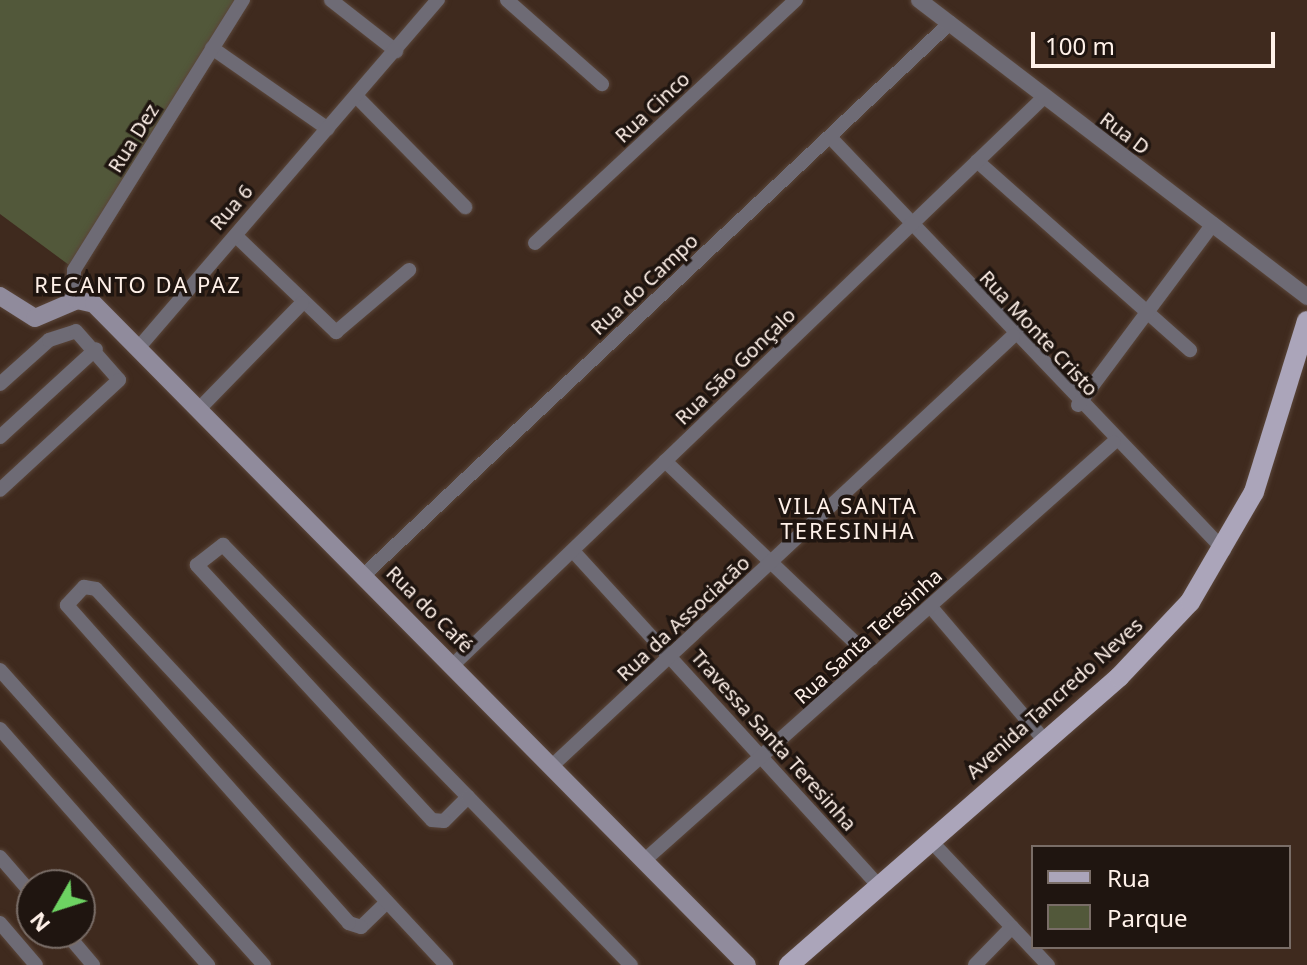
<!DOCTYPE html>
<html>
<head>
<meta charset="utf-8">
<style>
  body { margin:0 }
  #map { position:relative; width:1307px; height:965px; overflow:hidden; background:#3f2a1e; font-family:"Noto Sans",sans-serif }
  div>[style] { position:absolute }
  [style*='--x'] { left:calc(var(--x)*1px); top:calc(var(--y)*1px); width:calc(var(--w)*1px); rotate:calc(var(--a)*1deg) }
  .green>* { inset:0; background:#52583a }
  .roads { filter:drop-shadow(0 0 2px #5a463a) drop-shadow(0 0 2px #5a463a) }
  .minor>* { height:14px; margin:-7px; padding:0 7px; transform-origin:7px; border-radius:7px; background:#6e6b75 }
  .tertiary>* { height:16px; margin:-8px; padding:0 8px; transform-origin:8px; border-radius:8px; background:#6e6b75 }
  .secondary>* { height:18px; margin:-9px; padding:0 9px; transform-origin:9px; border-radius:9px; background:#908b9c }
  .primary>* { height:20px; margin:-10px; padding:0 10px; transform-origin:10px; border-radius:10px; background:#aba5ba }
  span { translate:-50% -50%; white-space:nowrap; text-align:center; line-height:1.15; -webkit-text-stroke:7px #1f1510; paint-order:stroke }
  .street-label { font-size:20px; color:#fff1e9 }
  .neighbourhood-label { font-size:22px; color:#fff1e9; letter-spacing:2px }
  .legend { position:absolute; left:1031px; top:845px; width:260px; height:104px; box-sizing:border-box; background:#1f1510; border:2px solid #796d67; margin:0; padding:10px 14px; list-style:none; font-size:24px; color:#fff1e9 }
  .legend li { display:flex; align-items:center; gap:16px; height:40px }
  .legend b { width:40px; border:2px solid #796d67 }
  .north { position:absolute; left:16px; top:869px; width:80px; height:80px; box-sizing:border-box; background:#1f1510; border:2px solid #796d67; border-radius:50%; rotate:231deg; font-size:22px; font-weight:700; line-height:32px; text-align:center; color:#fff1e9 }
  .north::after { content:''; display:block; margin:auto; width:28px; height:36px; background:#6dd362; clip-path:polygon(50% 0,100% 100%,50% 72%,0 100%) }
  .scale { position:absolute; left:1031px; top:32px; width:244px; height:36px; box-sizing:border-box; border:4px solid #fff1e9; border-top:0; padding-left:10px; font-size:24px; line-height:28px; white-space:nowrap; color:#fff1e9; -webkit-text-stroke:6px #1f1510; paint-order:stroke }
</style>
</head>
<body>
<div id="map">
  <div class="green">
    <i style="clip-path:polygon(0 0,238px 0,69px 265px,0 214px)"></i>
  </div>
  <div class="roads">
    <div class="minor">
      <i style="--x:331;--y:0;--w:83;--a:38.1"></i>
      <i style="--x:507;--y:0;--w:127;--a:41.5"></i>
      <i style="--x:212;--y:48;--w:141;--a:34.9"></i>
      <i style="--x:356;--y:96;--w:156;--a:45.5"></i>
      <i style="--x:830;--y:137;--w:571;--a:46.35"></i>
      <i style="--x:977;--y:161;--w:285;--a:41.6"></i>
      <i style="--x:236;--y:236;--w:139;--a:43.8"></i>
      <i style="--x:336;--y:332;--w:96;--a:-40.3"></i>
      <i style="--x:535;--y:243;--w:357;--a:-43"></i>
      <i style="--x:72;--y:301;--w:31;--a:-86"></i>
      <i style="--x:74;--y:270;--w:319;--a:-58"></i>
      <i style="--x:140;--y:346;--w:457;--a:-49.3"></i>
      <i style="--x:0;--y:384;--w:66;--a:-41.9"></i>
      <i style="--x:49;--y:340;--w:28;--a:-18"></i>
      <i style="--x:76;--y:331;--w:65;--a:48.7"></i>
      <i style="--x:119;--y:380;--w:162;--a:137.3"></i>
      <i style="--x:1078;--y:405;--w:226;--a:-53.3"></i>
      <i style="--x:201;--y:407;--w:145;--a:-45.8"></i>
      <i style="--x:0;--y:437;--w:130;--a:-42.5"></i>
      <i style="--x:665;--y:461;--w:286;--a:43.7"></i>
      <i style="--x:573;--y:551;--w:454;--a:47.6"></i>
      <i style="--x:365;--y:574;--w:804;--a:-43.29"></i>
      <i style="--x:931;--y:607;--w:176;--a:49.6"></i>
      <i style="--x:454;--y:664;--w:818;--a:-43.86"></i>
      <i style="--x:0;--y:670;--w:396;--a:48.2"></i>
      <i style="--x:0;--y:729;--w:315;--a:48.6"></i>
      <i style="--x:554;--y:764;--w:628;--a:-43"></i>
      <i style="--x:468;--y:797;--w:34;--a:135"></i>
      <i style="--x:444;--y:821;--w:12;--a:-175"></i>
      <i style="--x:432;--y:820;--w:347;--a:-132.7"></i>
      <i style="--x:197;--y:565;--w:33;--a:-38"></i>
      <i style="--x:223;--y:545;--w:351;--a:45.8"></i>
      <i style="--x:468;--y:797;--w:234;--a:45.9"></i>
      <i style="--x:930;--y:840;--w:172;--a:46.7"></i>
      <i style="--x:0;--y:857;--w:49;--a:49.1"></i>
      <i style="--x:647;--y:858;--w:625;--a:-41.69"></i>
      <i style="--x:387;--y:902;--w:36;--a:136"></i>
      <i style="--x:361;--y:927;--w:13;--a:-162"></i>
      <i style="--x:349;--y:923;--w:425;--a:-131.6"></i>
      <i style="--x:67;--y:605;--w:25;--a:-47"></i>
      <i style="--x:84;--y:587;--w:12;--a:9"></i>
      <i style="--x:96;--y:589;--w:514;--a:47.05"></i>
      <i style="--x:0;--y:923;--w:55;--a:49.4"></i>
      <i style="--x:66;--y:933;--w:42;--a:49.8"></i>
      <i style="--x:975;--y:965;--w:53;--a:-45.8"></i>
    </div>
    <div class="tertiary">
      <i style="--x:919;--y:0;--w:489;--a:37.4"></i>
    </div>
    <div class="secondary">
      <i style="--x:0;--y:296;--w:41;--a:32.2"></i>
      <i style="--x:35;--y:318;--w:46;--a:-23.2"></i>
      <i style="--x:77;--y:300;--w:17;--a:13"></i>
      <i style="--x:94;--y:304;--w:929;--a:45.35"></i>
    </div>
    <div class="primary">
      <i style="--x:789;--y:965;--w:438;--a:-41.1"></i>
      <i style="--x:1119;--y:677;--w:103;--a:-46.6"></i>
      <i style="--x:1190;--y:602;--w:127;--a:-59.8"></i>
      <i style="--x:1254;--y:492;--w:179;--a:-72.8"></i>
    </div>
  </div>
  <div class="street-label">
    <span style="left:652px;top:107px;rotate:-43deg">Rua Cinco</span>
    <span style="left:1125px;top:133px;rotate:37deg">Rua D</span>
    <span style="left:133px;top:138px;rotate:-58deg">Rua Dez</span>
    <span style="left:231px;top:207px;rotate:-49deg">Rua 6</span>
    <span style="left:644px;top:284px;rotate:-43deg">Rua do Campo</span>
    <span style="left:1039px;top:333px;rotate:47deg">Rua Monte Cristo</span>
    <span style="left:735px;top:366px;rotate:-44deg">Rua São Gonçalo</span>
    <span style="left:430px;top:609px;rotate:45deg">Rua do Café</span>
    <span style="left:683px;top:618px;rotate:-43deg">Rua da Associacão</span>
    <span style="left:868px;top:636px;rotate:-42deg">Rua Santa Teresinha</span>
    <span style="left:1054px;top:698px;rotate:-42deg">Avenida Tancredo Neves</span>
    <span style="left:774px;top:740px;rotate:48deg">Travessa Santa Teresinha</span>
  </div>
  <div class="neighbourhood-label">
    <span style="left:138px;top:285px">RECANTO DA PAZ</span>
    <span style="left:848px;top:518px">VILA SANTA<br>TERESINHA</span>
  </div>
  <ul class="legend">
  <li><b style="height:10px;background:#aba5ba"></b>Rua</li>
  <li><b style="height:22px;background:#52583a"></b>Parque</li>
  </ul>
  <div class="north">N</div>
  <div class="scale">100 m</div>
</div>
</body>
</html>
